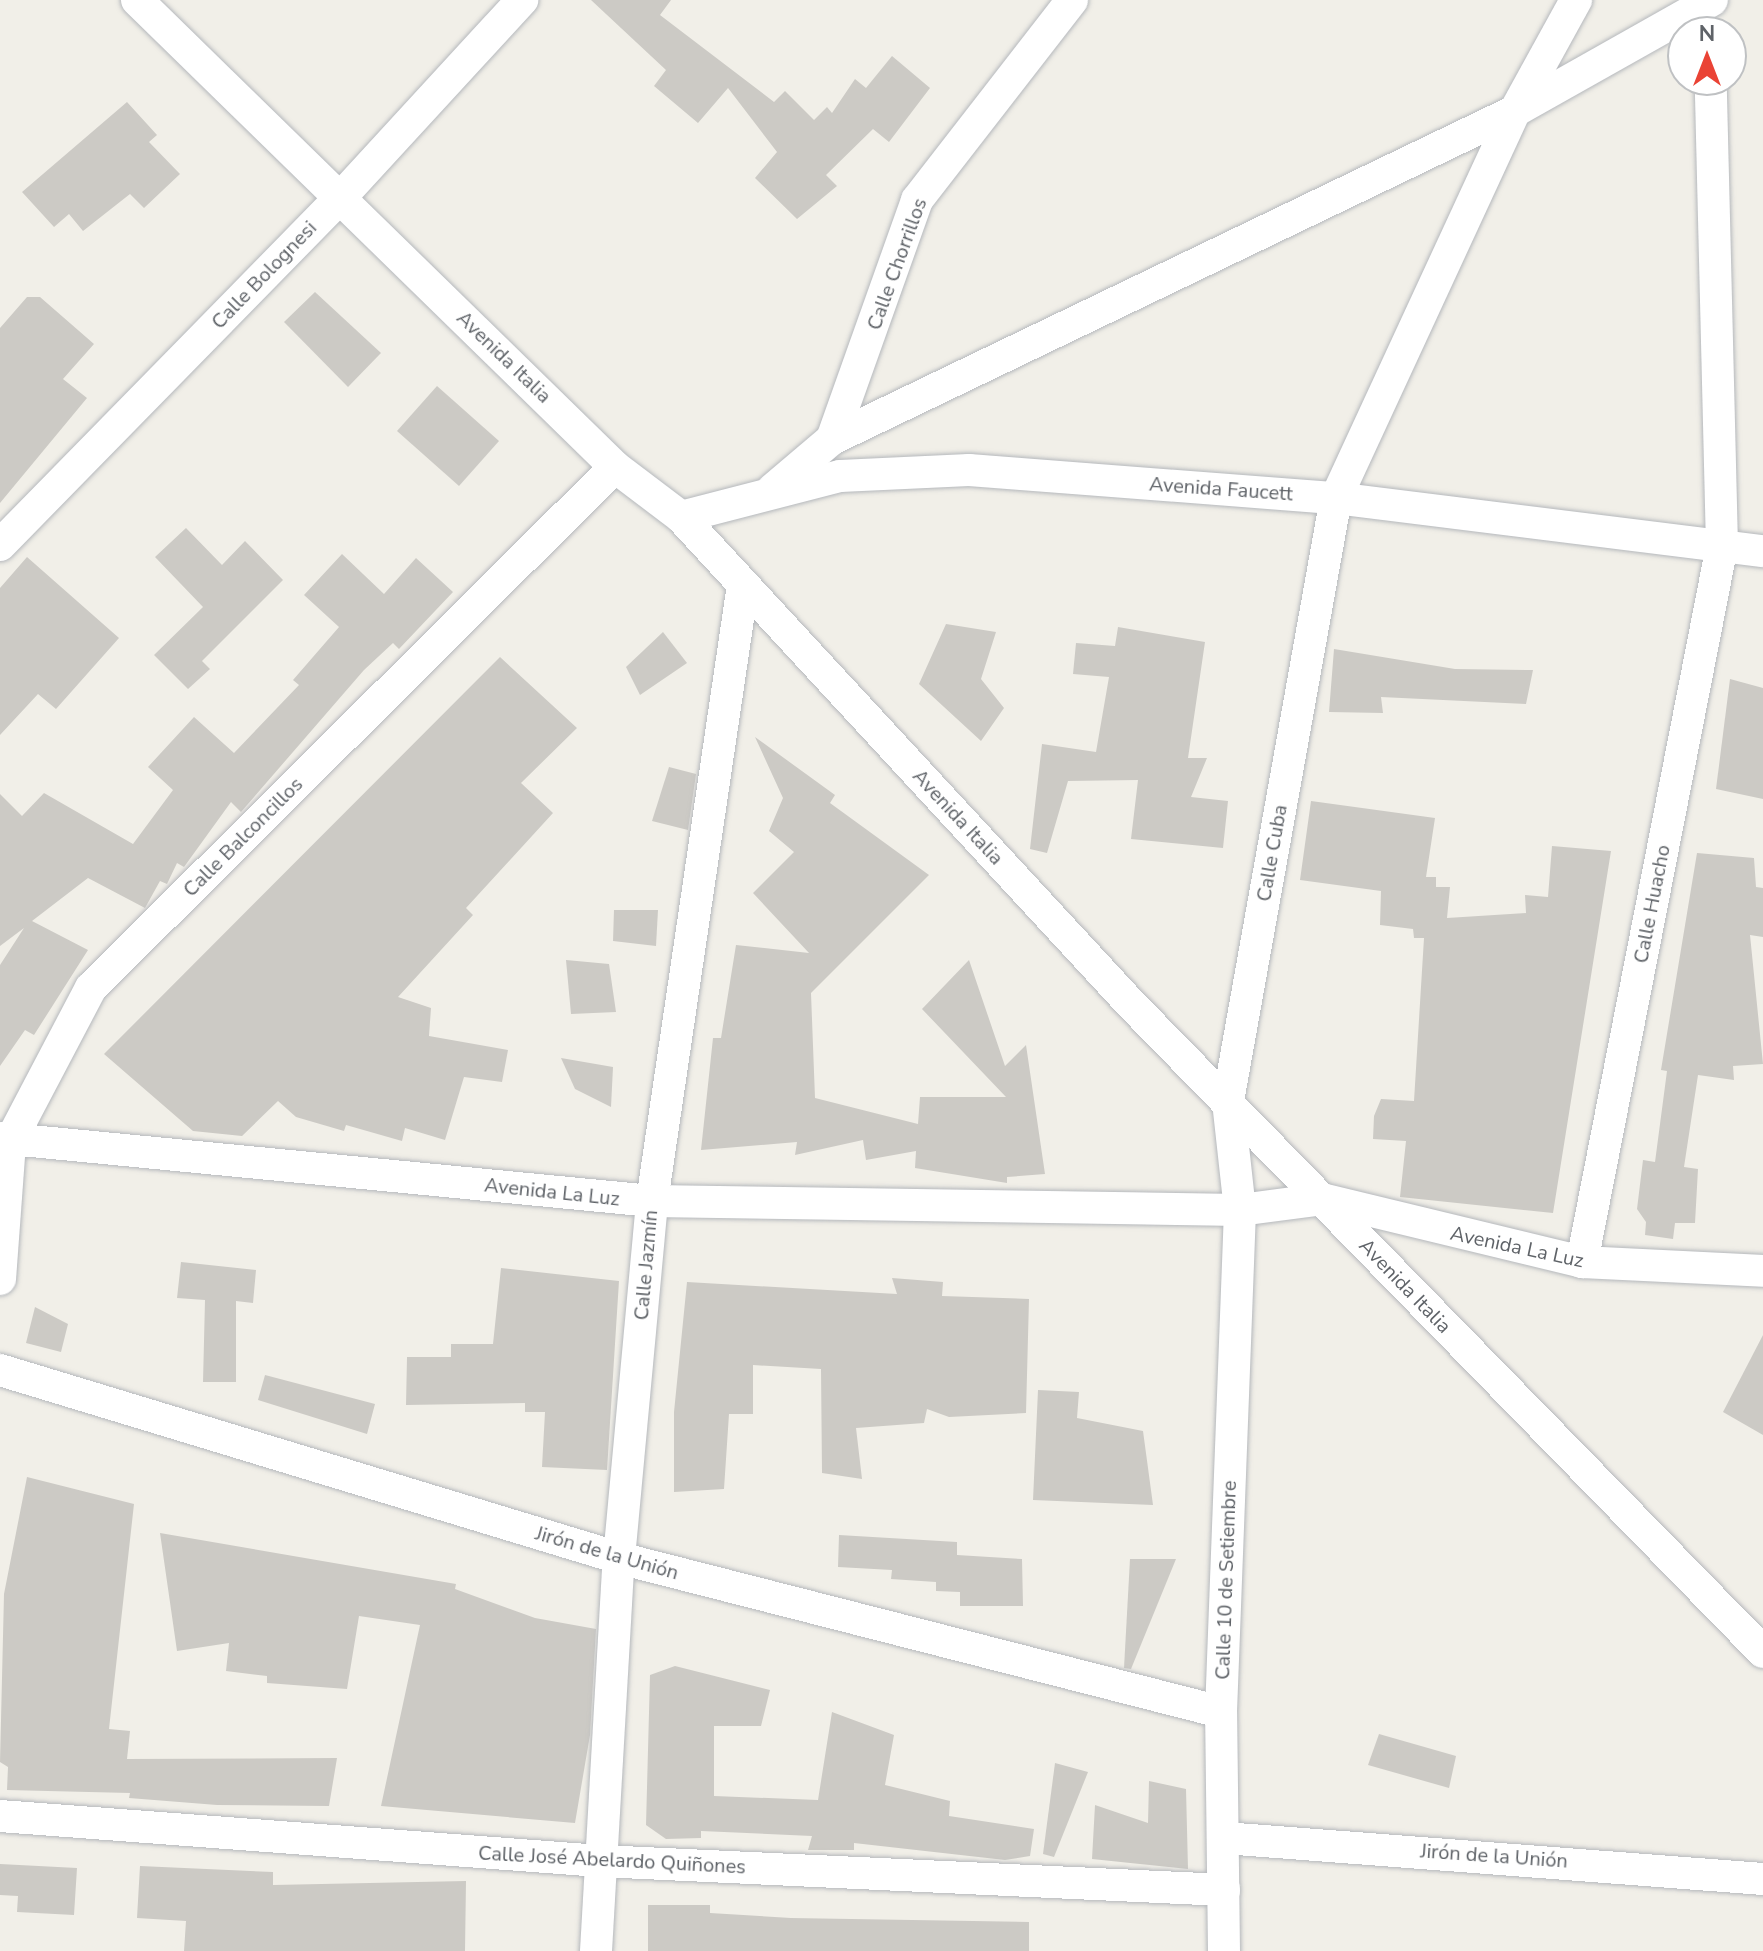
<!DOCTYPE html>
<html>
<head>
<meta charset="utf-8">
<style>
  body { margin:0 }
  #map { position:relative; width:1763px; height:1951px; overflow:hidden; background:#f1efe8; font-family:"Nunito Sans",sans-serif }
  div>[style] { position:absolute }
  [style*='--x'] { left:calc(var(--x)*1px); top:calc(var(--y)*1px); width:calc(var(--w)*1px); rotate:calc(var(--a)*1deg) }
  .building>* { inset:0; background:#cccac5 }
  .roads { filter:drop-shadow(0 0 2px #b5b8bc) drop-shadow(0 0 2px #b5b8bc) }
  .minor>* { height:32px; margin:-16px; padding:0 16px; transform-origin:16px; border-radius:16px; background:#fff }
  span { translate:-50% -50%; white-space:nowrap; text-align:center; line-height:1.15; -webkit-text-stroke:6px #fff; paint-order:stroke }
  .street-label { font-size:20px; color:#5f6368 }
  .north { position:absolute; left:1667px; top:16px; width:80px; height:80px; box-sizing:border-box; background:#fff; border:2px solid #bfc1c3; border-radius:50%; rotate:0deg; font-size:22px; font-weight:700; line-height:32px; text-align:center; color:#5f6368 }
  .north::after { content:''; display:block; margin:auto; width:28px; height:36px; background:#ea4335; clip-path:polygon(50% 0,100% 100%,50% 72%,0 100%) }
</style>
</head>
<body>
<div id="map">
  <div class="building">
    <i style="clip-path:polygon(591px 0,671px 0,660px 15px,774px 102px,785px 91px,814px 120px,827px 107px,832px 113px,855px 79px,866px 88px,892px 56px,930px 88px,889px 142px,873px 129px,826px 175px,837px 186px,797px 219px,755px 178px,777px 152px,728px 88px,698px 123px,654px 86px,666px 70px)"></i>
    <i style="clip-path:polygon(127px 102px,157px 135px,149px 142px,180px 174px,144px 208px,130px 194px,83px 231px,69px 214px,54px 227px,22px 192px)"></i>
    <i style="clip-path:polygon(315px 292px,381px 353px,348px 387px,284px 322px)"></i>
    <i style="clip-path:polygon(27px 297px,40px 297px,94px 344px,63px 379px,87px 398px,0 503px,0 328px)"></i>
    <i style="clip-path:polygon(437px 386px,499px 441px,459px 486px,397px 431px)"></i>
    <i style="clip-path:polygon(186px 528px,222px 565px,245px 541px,283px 580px,202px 661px,210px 669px,188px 689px,154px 655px,203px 607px,155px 557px)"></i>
    <i style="clip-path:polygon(342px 554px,384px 594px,416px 558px,453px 592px,399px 649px,393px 643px,364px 670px,241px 812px,231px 802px,184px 867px,177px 863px,167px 884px,160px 881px,145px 908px,88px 878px,32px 921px,88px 950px,34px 1035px,25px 1030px,0 1066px,0 965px,24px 928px,0 946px,0 794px,22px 816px,44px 793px,133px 844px,173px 790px,148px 767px,194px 717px,234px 753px,299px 685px,293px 680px,339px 627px,304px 595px)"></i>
    <i style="clip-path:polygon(27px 557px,119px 638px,56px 709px,38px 694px,0 735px,0 588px)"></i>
    <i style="clip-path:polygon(946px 624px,996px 632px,981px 679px,1004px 708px,981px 741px,919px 684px)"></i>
    <i style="clip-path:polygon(1118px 627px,1205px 642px,1188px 758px,1207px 758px,1191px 797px,1228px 801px,1223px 848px,1131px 839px,1138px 780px,1068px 781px,1047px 853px,1030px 849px,1042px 744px,1096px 752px,1109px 677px,1073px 674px,1076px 643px,1115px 646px)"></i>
    <i style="clip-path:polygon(663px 632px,687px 663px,640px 695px,626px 667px)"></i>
    <i style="clip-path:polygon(1334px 649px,1455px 669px,1533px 670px,1526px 704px,1381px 697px,1383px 713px,1329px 712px)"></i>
    <i style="clip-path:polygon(500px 657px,577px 728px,521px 783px,553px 813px,466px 908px,473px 915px,398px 997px,431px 1008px,429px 1036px,508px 1050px,502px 1082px,464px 1077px,445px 1140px,405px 1128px,402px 1141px,346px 1125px,344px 1131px,296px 1117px,278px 1101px,242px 1136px,193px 1131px,104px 1054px)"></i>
    <i style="clip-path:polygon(1730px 679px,1763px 688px,1763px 799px,1716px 789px)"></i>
    <i style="clip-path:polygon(755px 737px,835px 795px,830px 803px,929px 875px,811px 993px,815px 1098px,918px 1124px,920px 1097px,1006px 1097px,922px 1009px,969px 960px,1005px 1066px,1026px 1045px,1045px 1174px,1007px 1177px,1007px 1183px,915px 1168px,916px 1151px,866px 1160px,863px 1140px,795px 1155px,797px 1142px,701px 1150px,713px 1038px,721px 1038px,736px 945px,809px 953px,753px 893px,794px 852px,769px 831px,783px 798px)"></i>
    <i style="clip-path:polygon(669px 767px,696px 774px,688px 830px,652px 821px)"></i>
    <i style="clip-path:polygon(1311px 801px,1435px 818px,1426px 877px,1436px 877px,1436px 887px,1450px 887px,1447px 918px,1526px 913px,1525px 895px,1548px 897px,1552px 846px,1611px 851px,1553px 1213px,1400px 1197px,1406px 1141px,1373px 1139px,1374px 1116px,1381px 1099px,1414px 1101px,1424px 938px,1414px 938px,1413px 929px,1380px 925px,1381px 891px,1300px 880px)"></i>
    <i style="clip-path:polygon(1697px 853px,1754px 858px,1756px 887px,1763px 888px,1763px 937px,1750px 935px,1763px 1064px,1733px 1066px,1734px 1080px,1698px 1075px,1684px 1167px,1698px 1169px,1695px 1223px,1675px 1223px,1673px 1239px,1645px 1235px,1646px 1222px,1637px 1209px,1643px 1160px,1655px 1162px,1667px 1071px,1661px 1070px)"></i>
    <i style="clip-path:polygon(614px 910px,658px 910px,656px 946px,613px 941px)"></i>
    <i style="clip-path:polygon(566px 960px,609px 964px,616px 1012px,571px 1014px)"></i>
    <i style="clip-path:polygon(561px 1058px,613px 1067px,611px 1107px,575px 1089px)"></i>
    <i style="clip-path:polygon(181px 1262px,256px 1270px,253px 1303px,236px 1301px,236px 1382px,203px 1382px,205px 1300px,177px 1298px)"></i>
    <i style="clip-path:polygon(501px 1268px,619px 1281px,607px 1470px,542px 1467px,545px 1412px,525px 1412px,525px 1403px,406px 1405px,407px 1357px,451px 1357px,451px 1344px,493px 1344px)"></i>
    <i style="clip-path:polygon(892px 1278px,943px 1282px,942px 1296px,1029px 1299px,1026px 1413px,949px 1417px,927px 1409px,924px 1423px,856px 1428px,862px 1479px,822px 1473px,821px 1369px,753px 1365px,753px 1414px,729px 1414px,724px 1489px,674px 1492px,674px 1412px,687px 1282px,897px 1294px)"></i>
    <i style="clip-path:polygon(35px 1307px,68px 1324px,61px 1352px,26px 1343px)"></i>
    <i style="clip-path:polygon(1763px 1335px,1763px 1435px,1723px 1412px)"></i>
    <i style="clip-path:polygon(265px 1375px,375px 1404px,367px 1434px,258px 1400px)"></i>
    <i style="clip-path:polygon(1038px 1390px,1079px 1392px,1077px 1418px,1143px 1431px,1153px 1505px,1033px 1500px)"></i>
    <i style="clip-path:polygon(27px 1477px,134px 1504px,109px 1729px,130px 1731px,127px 1759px,337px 1758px,329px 1806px,217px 1805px,129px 1798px,130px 1793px,7px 1790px,8px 1767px,0 1762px,4px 1594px)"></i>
    <i style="clip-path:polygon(160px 1533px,456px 1584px,455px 1589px,535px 1618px,596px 1629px,590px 1735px,575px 1823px,381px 1806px,420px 1625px,359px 1616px,347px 1689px,267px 1683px,267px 1676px,226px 1671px,229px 1643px,177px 1651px)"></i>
    <i style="clip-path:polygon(839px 1535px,957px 1542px,957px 1555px,1022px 1559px,1023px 1606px,960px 1606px,960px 1592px,936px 1591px,936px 1582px,891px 1579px,892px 1570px,838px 1567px)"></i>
    <i style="clip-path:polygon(1130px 1559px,1176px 1559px,1131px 1669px,1124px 1668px)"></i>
    <i style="clip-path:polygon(675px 1666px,770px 1690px,761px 1726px,714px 1726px,714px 1796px,818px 1800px,832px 1712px,894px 1735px,885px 1785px,950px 1801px,949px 1816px,1034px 1829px,1030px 1856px,1005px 1860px,854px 1843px,854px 1850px,808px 1850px,812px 1836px,701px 1831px,701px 1838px,666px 1839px,646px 1825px,650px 1675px)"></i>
    <i style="clip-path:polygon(1379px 1734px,1456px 1756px,1449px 1788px,1368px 1765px)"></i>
    <i style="clip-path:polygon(1055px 1763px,1088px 1772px,1054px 1857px,1043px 1854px)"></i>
    <i style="clip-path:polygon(1149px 1781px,1186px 1789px,1188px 1869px,1092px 1859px,1095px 1805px,1148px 1823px)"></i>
    <i style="clip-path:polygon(0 1864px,77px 1868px,74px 1915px,17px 1912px,18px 1896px,0 1895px)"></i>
    <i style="clip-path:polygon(140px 1866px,273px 1872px,273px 1885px,466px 1881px,465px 1951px,184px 1951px,186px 1921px,137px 1918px)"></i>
    <i style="clip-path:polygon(648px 1905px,710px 1905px,710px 1913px,791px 1918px,1029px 1922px,1029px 1951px,648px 1951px)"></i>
  </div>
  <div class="roads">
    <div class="minor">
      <i style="--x:137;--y:0;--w:668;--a:44.33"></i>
      <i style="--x:615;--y:467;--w:83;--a:37.1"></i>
      <i style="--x:681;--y:517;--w:660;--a:47.27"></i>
      <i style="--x:1129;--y:1002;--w:908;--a:45.71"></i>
      <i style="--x:832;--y:439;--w:758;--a:-25.65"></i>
      <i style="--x:1515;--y:111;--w:226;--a:-29.4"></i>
      <i style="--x:773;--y:489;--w:77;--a:-40.3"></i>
      <i style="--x:832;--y:439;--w:254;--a:-70.4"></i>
      <i style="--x:917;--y:200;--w:253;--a:-52.2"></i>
      <i style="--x:681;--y:517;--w:164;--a:-14.5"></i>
      <i style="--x:840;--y:476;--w:129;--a:-2.7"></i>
      <i style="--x:969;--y:470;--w:368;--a:4.4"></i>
      <i style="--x:1336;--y:498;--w:430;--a:7.1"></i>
      <i style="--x:0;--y:545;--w:487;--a:-45.6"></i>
      <i style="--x:341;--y:197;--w:268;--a:-47.4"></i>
      <i style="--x:0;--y:1138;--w:655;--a:5.52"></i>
      <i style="--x:652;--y:1201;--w:588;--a:0.88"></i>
      <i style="--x:1240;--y:1210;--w:83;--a:-7.6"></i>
      <i style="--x:1322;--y:1199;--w:268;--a:13.6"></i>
      <i style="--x:1582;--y:1262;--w:181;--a:2.8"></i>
      <i style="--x:1582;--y:1262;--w:730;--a:-78.94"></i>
      <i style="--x:1722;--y:546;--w:466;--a:-91.4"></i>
      <i style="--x:0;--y:1279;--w:137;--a:-85.8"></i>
      <i style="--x:10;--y:1142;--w:174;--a:-62.3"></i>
      <i style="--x:91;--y:988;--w:739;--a:-44.84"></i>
      <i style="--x:0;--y:1370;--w:647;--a:16.89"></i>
      <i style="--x:619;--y:1558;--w:621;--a:14.35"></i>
      <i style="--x:0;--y:1816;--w:602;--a:4.29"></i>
      <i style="--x:600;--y:1861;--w:625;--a:2.66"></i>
      <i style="--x:1224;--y:1838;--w:541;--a:4.35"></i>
      <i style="--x:596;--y:1951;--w:394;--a:-86.7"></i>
      <i style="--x:619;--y:1558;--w:359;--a:-84.7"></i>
      <i style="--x:652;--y:1201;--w:623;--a:-81.6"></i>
      <i style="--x:1224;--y:1951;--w:239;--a:-90.7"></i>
      <i style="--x:1221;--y:1712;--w:502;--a:-87.83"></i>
      <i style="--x:1240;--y:1210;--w:110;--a:-96.3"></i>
      <i style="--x:1228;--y:1101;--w:613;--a:-79.85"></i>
      <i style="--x:1336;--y:498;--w:426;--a:-65.2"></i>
      <i style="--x:1515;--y:111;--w:127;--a:-61.2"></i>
    </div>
  </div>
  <div class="street-label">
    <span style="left:897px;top:264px;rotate:-70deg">Calle Chorrillos</span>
    <span style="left:264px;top:275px;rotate:-46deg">Calle Bolognesi</span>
    <span style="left:504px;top:357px;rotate:44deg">Avenida Italia</span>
    <span style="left:1221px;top:489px;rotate:4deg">Avenida Faucett</span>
    <span style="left:958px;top:817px;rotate:47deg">Avenida Italia</span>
    <span style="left:243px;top:837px;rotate:-45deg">Calle Balconcillos</span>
    <span style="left:1272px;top:853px;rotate:-80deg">Calle Cuba</span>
    <span style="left:1652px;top:904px;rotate:-79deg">Calle Huacho</span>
    <span style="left:552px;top:1192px;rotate:6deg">Avenida La Luz</span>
    <span style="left:1517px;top:1247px;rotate:12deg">Avenida La Luz</span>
    <span style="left:646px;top:1265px;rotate:-85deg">Calle Jazmín</span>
    <span style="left:1405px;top:1286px;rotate:46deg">Avenida Italia</span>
    <span style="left:607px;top:1553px;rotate:16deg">Jirón de la Unión</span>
    <span style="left:1226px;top:1580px;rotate:-88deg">Calle 10 de Setiembre</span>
    <span style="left:1494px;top:1856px;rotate:4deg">Jirón de la Unión</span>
    <span style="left:612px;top:1860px;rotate:3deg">Calle José Abelardo Quiñones</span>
  </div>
  <div class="north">N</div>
</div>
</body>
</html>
